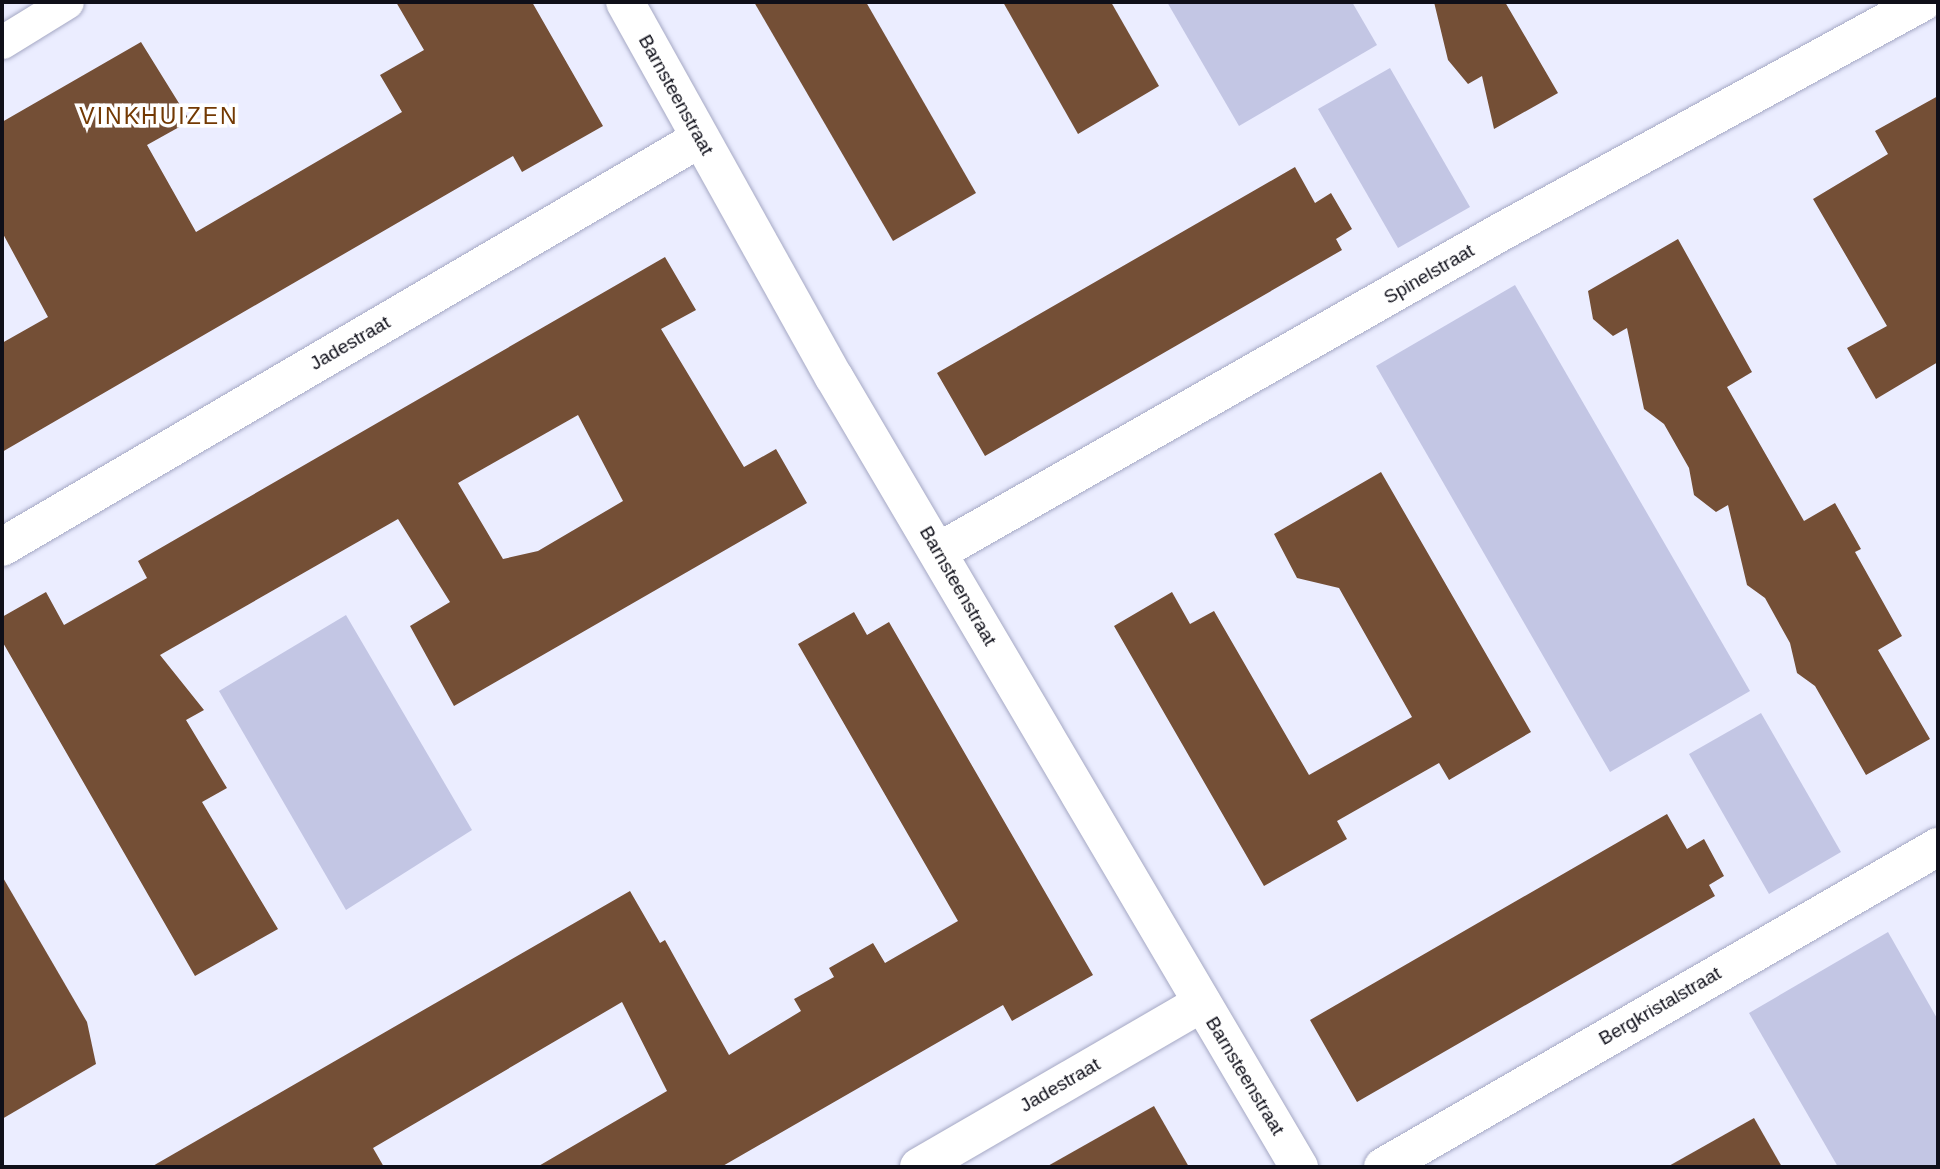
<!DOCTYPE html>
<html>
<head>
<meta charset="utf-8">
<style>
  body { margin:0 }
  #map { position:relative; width:1940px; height:1169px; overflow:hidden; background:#ebedff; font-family:Arial,sans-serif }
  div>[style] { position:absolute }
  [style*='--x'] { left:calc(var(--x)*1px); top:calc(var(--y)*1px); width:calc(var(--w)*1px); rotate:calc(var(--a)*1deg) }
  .green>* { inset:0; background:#c3c6e4 }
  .building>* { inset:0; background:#744f36 }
  .roads { filter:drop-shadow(0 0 2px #a5a8c4) drop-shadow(0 0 2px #a5a8c4) }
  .pedestrian>* { height:33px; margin:-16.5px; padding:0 16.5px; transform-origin:16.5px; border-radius:16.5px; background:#fff }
  .minor>* { height:38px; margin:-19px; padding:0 19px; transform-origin:19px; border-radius:19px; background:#fff }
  span { translate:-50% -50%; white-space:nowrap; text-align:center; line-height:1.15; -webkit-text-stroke:7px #fff; paint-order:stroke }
  .street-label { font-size:19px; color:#0f0f19 }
  .quarter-label { font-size:23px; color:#733903; letter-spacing:2px }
  .frame { position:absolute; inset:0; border:4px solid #0f0f19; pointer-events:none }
</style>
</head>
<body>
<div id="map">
  <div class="green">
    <i style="clip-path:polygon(1167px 2px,1352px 2px,1377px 45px,1239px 126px)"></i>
    <i style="clip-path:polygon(1390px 68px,1470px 207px,1398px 248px,1318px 109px)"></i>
    <i style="clip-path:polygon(1515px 285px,1750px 691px,1610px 772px,1376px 366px)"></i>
    <i style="clip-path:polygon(346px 615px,472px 830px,346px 910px,219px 691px)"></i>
    <i style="clip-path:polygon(1761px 713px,1841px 852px,1769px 894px,1689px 754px)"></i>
    <i style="clip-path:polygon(1888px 932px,1938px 1020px,1938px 1167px,1838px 1167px,1749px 1013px)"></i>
  </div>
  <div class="building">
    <i style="clip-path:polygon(396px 2px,532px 2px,603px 126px,522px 172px,513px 156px,2px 452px,2px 343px,48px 317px,2px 232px,2px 122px,141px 42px,190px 121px,147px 145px,196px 232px,402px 112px,380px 75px,424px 50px)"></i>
    <i style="clip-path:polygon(754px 2px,866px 2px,976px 193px,893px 241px)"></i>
    <i style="clip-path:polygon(1003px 2px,1111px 2px,1159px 86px,1078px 134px)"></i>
    <i style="clip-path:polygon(1434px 2px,1505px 2px,1558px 93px,1494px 129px,1482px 76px,1468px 84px,1448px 60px)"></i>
    <i style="clip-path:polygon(1938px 96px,1938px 362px,1876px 399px,1847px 348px,1887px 326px,1813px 199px,1888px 154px,1875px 131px)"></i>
    <i style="clip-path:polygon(1295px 167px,1315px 203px,1331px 193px,1352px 229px,1336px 239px,1342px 250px,985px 456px,937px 373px)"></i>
    <i style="clip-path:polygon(1678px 239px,1752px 372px,1727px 387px,1804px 521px,1835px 503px,1861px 549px,1855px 552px,1902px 636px,1878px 650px,1930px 739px,1866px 775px,1815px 686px,1797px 673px,1790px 643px,1765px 598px,1747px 585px,1728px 505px,1716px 512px,1694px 495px,1689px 468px,1664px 424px,1644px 409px,1627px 328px,1613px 336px,1593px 319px,1588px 291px)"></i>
    <i style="clip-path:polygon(evenodd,665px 257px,696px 310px,661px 329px,744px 467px,776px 449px,807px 503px,454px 706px,410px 626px,450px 602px,398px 519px,160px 655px,204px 710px,186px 720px,227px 788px,202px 802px,278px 929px,195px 976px,2px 641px,2px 617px,46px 592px,64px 625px,147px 578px,138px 561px,665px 257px,578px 415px,623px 501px,538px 551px,503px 559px,458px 483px,578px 415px)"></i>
    <i style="clip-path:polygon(1381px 472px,1531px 732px,1449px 780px,1439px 763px,1337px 821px,1347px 839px,1264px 886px,1114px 626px,1172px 592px,1190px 624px,1214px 611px,1309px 775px,1412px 717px,1339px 588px,1297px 578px,1274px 534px)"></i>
    <i style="clip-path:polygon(854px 612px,867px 635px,889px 622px,1093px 975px,1012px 1021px,1003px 1005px,721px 1167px,537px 1167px,667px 1091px,622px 1002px,373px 1148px,384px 1167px,151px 1167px,630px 891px,660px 943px,665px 940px,729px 1055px,801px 1011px,794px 999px,834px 977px,829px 968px,873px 943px,885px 963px,958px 921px,798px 644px)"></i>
    <i style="clip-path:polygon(1667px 814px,1687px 849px,1704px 839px,1724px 876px,1709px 885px,1715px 896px,1357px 1102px,1310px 1020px)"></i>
    <i style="clip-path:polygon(2px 876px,87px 1022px,96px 1064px,2px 1119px)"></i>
    <i style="clip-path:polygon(1154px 1106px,1189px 1167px,1046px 1167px)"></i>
    <i style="clip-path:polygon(1754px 1118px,1782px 1167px,1667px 1167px)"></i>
  </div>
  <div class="roads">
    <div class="pedestrian">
      <i style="--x:2;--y:42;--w:76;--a:-31.6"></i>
    </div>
    <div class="minor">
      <i style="--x:625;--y:2;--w:429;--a:60.9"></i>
      <i style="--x:834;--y:377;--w:917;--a:59.52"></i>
      <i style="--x:2;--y:547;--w:808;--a:-30.34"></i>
      <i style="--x:938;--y:552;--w:645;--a:-29.62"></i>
      <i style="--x:1499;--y:233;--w:483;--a:-28.6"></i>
      <i style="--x:919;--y:1167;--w:327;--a:-30.1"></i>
      <i style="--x:1383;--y:1167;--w:641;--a:-29.97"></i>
    </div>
  </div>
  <div class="street-label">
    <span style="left:676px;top:95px;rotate:61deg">Barnsteenstraat</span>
    <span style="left:1429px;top:274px;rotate:-30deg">Spinelstraat</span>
    <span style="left:350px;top:343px;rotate:-30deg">Jadestraat</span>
    <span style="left:958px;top:586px;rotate:60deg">Barnsteenstraat</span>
    <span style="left:1660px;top:1006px;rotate:-30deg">Bergkristalstraat</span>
    <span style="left:1245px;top:1076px;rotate:59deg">Barnsteenstraat</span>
    <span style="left:1060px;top:1085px;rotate:-30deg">Jadestraat</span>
  </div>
  <div class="quarter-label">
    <span style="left:159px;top:116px">VINKHUIZEN</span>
  </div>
  <div class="frame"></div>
</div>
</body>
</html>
